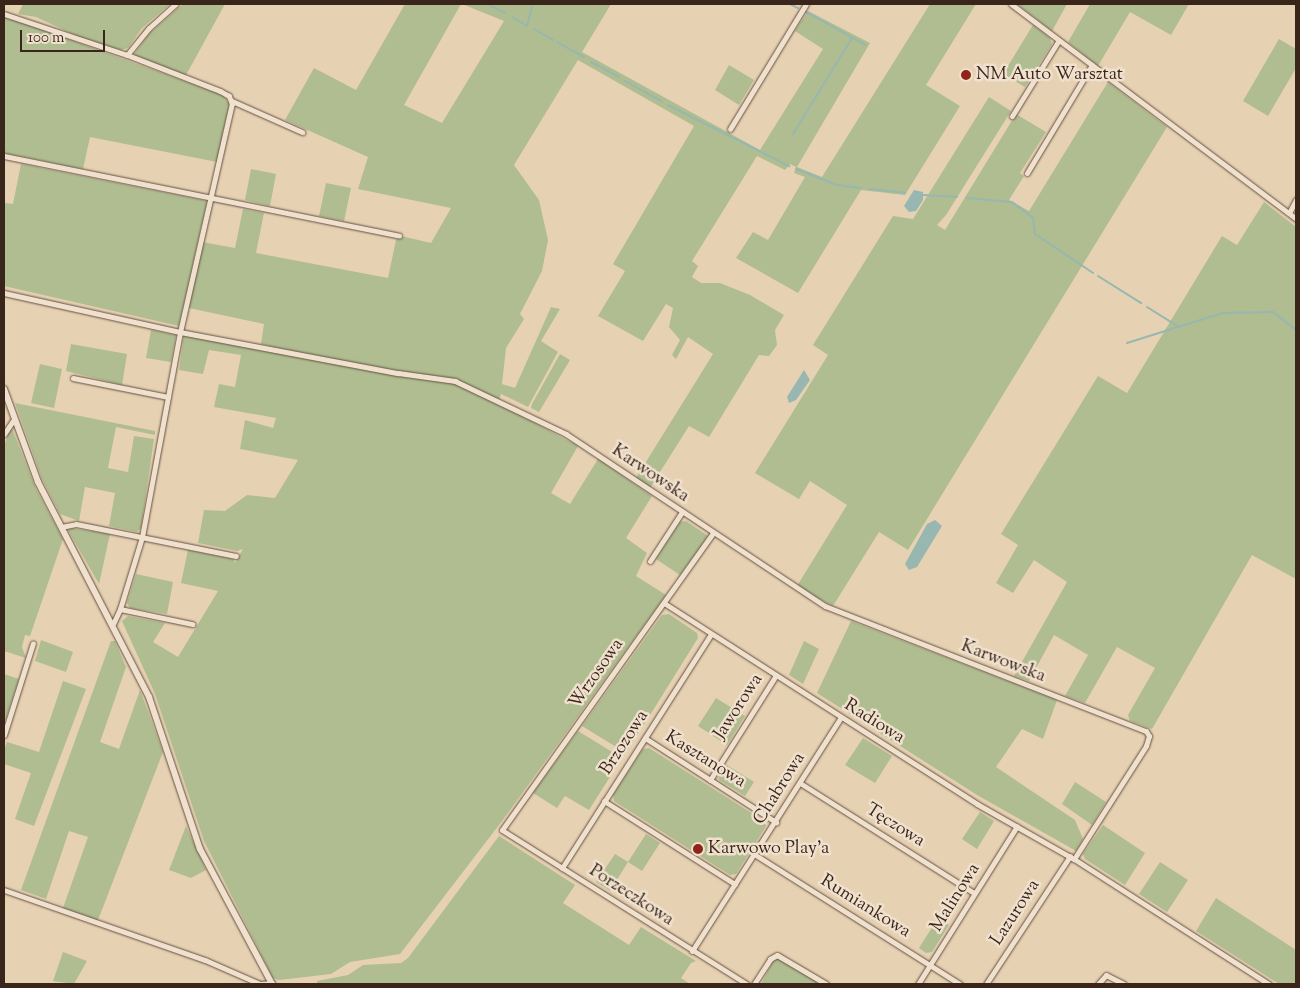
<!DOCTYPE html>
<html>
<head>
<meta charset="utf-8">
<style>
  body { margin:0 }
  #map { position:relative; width:1300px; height:988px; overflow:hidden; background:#e7d1b3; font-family:"Sorts Mill Goudy",serif }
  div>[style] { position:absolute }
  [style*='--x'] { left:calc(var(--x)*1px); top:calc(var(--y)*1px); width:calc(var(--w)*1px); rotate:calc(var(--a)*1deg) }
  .green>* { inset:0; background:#afbd91 }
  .water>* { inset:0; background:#97b7b0 }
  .stream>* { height:2px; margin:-1px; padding:0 1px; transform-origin:1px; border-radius:1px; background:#97b7b0 }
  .roads { filter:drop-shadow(0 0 1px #655040) drop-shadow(0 0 1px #655040) }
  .minor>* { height:5px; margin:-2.5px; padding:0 2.5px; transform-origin:2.5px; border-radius:2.5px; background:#efe1ce }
  .tertiary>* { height:6px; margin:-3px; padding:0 3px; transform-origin:3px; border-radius:3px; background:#efe1ce }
  .dots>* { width:14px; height:14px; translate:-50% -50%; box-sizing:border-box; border:2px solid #efe1ce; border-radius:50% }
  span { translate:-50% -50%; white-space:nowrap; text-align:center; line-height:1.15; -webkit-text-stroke:5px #efe1ce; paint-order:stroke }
  .poi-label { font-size:18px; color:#3a251a }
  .left { translate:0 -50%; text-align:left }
  .street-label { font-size:18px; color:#3a251a }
  .frame { position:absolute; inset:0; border:5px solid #3a251a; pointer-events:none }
  .scale { position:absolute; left:20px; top:30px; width:85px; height:22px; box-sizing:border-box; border:2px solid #3a251a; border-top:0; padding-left:6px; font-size:15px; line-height:18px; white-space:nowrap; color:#3a251a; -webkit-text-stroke:4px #efe1ce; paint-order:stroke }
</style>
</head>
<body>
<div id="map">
  <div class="green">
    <i style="clip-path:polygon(23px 4px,170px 4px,142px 28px,128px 48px,121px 50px,79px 37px,36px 17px,18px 14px)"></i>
    <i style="clip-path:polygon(183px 4px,225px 4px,185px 77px,136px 58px,135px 53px,149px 34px)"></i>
    <i style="clip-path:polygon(405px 4px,461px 4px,404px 105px,442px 123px,504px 21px,462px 4px,611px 4px,582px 52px,760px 150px,823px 49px,795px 31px,808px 11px,870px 43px,797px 167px,822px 177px,930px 4px,976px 4px,926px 85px,960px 106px,905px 195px,861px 190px,798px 293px,736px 258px,753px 232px,768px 240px,805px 177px,794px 173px,796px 167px,790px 164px,785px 170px,757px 156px,692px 261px,698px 266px,692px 277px,701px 283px,720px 283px,750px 295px,784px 315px,775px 330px,777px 345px,769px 356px,759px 355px,709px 437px,689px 426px,650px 488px,636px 478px,713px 354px,688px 337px,676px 359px,672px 355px,680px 340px,669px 327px,673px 308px,666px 304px,643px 341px,598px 316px,625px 271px,613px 264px,694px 126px,578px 60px,514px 165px,539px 200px,548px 240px,542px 271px,520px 314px,524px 319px,506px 348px,502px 384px,515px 388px,551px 307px,560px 309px,541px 341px,558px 352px,528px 407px,501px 394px,498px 403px,578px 446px,551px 493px,570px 504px,598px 459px,652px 496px,626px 538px,647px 553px,636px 576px,666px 595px,502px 821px,400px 954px,350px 962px,331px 974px,279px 980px,273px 978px,204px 841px,155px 694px,122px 621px,128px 616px,165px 623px,153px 642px,178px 657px,218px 591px,181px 583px,188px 550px,233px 559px,235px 563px,243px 549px,237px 551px,198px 543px,204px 510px,225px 511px,247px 495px,275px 498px,298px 460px,240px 449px,245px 420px,273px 428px,276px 418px,214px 407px,219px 384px,235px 387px,241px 355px,209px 350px,203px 374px,179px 370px,184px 335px,356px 365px,261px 344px,264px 324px,189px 308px,202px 242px,235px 248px,243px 209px,264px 213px,256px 253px,388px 278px,396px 240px,401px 236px,431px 243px,451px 208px,358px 189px,368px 157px,285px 120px,314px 68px,356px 90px)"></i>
    <i style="clip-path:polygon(1017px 4px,1067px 4px,1052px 31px)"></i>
    <i style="clip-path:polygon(1090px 4px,1189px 4px,1171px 35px,1130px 12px,1098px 66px,1068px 42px)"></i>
    <i style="clip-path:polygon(4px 16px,223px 95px,229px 104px,217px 162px,90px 137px,83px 169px,4px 153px)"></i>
    <i style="clip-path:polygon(1033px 25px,1050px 38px,1052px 44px,1025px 87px,1003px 74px)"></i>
    <i style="clip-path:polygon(1279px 39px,1296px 49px,1296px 68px,1268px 116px,1243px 101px)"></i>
    <i style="clip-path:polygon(729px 65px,754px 80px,739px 105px,715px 90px)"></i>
    <i style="clip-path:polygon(1108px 82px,1167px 127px,908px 550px,879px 532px,833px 606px,817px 598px,797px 586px,847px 505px,810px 481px,799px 499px,755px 473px,828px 355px,813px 345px,893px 216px,913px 219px,989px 97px,1011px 111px,946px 215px,937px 225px,945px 230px,1016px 114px,1046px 132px,1020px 173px,1024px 176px,1009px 200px,1029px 211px)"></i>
    <i style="clip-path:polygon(21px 164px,207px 201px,179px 326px,4px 286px,4px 203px,13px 204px)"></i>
    <i style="clip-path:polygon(251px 169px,276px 174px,270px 206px,245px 200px)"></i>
    <i style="clip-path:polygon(326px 183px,351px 188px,344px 221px,319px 216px)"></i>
    <i style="clip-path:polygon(1264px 202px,1296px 227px,1296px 579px,1252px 555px,1152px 729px,1130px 721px,1128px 715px,1155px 668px,1117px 647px,1085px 703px,1065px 696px,1088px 655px,1054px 635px,1029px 681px,1014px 676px,1067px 582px,1034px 560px,1013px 593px,996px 583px,1018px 545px,1001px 534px,1098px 376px,1127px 393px,1222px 236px,1237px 245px)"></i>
    <i style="clip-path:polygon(151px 330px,176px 335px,171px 362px,146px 358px)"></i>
    <i style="clip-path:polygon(71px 344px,127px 354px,122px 385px,66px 371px)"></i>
    <i style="clip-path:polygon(560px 354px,570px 360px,539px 412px,531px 408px,532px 404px)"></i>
    <i style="clip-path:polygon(40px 364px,62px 369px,54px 408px,31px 403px)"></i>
    <i style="clip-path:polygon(15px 403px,155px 431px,155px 435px,116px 427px,108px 468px,128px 472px,134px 436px,154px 439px,141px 528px,137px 532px,109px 526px,115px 493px,85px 487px,79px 521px,60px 514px,42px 479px)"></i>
    <i style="clip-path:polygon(11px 426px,36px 489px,63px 539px,30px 636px,25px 635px,22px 647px,26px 658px,4px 651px,4px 446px)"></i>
    <i style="clip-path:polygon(686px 521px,708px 536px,680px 575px,656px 559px,680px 522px)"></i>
    <i style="clip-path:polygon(70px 528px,110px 534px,99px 584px,68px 530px)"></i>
    <i style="clip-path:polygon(136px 574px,173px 582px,167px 614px,130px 608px,127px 603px)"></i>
    <i style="clip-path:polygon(669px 614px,697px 633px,698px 638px,642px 728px,636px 725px,634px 728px,639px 731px,626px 753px,582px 726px,662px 615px)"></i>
    <i style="clip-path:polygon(851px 621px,1057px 700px,1043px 739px,1022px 729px,996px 767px,1075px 820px,1083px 839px,1076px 851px,977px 795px,817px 693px)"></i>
    <i style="clip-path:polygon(41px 640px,73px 652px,66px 672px,35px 661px)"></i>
    <i style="clip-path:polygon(111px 641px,115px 641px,126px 667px,100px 742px,119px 749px,140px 690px,163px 752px,98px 920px,63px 908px,88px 837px,69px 831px,46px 899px,21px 890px)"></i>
    <i style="clip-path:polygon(804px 641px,819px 649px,803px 684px,789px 675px)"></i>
    <i style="clip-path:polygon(4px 674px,19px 679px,4px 724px)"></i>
    <i style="clip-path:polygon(63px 681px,86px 689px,34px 826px,15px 819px,31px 773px,4px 764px,4px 750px,7px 742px,39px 752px)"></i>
    <i style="clip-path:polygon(716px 698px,745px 716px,727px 745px,698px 726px)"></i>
    <i style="clip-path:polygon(578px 731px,622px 758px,589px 810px,565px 796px,557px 808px,533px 793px)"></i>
    <i style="clip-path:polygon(863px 738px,892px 756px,875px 783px,845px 765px)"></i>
    <i style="clip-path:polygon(649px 748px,764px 821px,766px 826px,736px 874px,730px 875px,614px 801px,613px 795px,643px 749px)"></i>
    <i style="clip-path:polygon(725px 764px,754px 782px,745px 796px,719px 780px,718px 774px)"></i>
    <i style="clip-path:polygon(1075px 782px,1106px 802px,1092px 825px,1062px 804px)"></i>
    <i style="clip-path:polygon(980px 812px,994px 821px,977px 849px,962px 839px)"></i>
    <i style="clip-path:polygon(1103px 825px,1145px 853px,1125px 885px,1085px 859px,1083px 854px)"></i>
    <i style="clip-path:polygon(186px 826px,206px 870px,191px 878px,169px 870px)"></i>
    <i style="clip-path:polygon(646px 834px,660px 843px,642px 871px,628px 862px,610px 891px,596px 882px,615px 854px,628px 862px)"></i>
    <i style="clip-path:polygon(499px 836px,575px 885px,563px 903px,629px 945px,641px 927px,696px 961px,691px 963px,681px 978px,690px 984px,317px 984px,317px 981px,348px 975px,363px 965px,401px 963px,408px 958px)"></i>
    <i style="clip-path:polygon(1160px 862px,1188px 880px,1167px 912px,1139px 894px)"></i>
    <i style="clip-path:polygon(1216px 898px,1296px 950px,1296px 984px,1279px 984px,1196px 931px)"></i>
    <i style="clip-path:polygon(938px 918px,949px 925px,932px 952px,926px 953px,919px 948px)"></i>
    <i style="clip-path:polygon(63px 952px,87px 961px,74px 984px,53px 981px)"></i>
    <i style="clip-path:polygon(775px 958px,779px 958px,821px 984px,761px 984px)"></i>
  </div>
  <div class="water">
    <i style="clip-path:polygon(914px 190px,923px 192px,923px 200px,916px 211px,909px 212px,904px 206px)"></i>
    <i style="clip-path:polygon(804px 370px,810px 380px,796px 400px,789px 403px,787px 397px)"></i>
    <i style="clip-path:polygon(935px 520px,942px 526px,917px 567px,909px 570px,905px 564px,927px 524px)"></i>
  </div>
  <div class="stream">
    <i style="--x:488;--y:4;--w:19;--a:28"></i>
    <i style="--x:790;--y:4;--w:9;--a:27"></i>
    <i style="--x:806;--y:12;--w:68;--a:28.8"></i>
    <i style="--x:512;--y:17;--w:17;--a:31"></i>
    <i style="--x:527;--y:26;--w:23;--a:-75"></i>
    <i style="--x:534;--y:29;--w:22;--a:30"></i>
    <i style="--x:557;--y:42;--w:31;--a:29"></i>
    <i style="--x:591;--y:62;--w:32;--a:28"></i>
    <i style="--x:625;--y:81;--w:41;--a:29.1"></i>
    <i style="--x:668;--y:105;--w:136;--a:26.8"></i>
    <i style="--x:793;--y:134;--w:113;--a:-58.4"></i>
    <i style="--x:796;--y:169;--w:44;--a:21.3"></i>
    <i style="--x:837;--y:185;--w:24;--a:7"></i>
    <i style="--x:869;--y:189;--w:36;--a:6"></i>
    <i style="--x:923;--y:195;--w:34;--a:3"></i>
    <i style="--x:967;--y:198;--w:45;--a:5.1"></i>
    <i style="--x:1012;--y:202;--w:26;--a:37"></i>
    <i style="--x:1033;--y:218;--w:16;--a:83"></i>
    <i style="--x:1035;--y:234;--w:70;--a:33.9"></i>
    <i style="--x:1098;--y:276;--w:51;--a:32.1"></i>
    <i style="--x:1147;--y:307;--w:36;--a:32"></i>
    <i style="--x:1127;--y:343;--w:101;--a:-17.4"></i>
    <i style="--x:1223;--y:313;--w:50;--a:-1.1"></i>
    <i style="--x:1273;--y:312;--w:29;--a:38"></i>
  </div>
  <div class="roads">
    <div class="minor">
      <i style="--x:1011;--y:4;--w:357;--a:37"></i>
      <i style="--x:4;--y:14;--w:130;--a:18.4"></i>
      <i style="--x:127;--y:55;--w:35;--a:-51"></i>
      <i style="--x:149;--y:28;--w:36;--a:-42"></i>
      <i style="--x:232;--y:101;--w:77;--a:23.9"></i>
      <i style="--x:1012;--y:116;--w:89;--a:-58.3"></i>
      <i style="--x:730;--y:129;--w:146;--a:-58.7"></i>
      <i style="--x:4;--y:156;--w:403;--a:11.4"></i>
      <i style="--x:1027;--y:173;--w:126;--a:-59"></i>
      <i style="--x:1289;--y:213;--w:15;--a:-62"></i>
      <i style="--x:4;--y:293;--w:180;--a:12.5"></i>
      <i style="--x:180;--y:332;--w:222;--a:10.7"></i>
      <i style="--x:398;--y:373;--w:58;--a:8"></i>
      <i style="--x:455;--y:381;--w:123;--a:25.5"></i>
      <i style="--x:566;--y:434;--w:311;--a:33.6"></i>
      <i style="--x:825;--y:606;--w:344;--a:21.3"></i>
      <i style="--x:1146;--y:731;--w:6;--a:59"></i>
      <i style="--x:1149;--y:736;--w:10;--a:107"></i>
      <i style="--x:1146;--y:746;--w:134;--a:122.5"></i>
      <i style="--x:73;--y:378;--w:97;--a:11.3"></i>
      <i style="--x:4;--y:434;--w:18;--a:-56"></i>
      <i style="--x:61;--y:527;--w:15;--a:-11"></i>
      <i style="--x:76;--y:524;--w:163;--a:11.3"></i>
      <i style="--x:713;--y:533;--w:364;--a:125.4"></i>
      <i style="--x:502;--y:830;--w:289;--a:32.2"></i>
      <i style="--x:650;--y:561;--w:59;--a:-56.9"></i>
      <i style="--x:664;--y:603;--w:372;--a:32.7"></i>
      <i style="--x:977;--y:804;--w:112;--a:29.6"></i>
      <i style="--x:1074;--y:859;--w:232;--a:32.7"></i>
      <i style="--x:120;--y:609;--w:74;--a:11.8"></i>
      <i style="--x:113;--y:624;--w:17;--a:-65"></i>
      <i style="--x:120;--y:609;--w:75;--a:-73"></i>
      <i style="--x:142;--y:537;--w:208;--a:-79.5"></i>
      <i style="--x:180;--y:332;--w:234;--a:-77.2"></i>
      <i style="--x:232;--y:104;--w:9;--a:-111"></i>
      <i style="--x:229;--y:96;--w:10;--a:-151"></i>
      <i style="--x:220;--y:91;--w:100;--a:-158.8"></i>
      <i style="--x:4;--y:735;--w:96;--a:-72.5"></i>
      <i style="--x:645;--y:738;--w:156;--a:32.7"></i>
      <i style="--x:710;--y:780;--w:124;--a:-57.8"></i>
      <i style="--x:800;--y:783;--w:206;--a:32.3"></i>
      <i style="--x:604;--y:801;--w:155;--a:32.4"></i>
      <i style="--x:754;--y:854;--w:244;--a:32.3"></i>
      <i style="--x:562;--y:868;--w:277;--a:-57.5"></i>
      <i style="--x:4;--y:890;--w:213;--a:19.2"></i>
      <i style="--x:205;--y:960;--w:60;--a:23.6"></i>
      <i style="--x:260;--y:984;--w:12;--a:-5"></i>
      <i style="--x:692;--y:951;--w:277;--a:-57.5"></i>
      <i style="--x:754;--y:984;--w:30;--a:-57"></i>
      <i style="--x:770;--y:959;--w:8;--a:-30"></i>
      <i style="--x:777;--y:955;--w:57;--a:30.6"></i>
      <i style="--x:918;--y:984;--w:186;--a:-57.9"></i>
      <i style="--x:986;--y:984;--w:153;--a:-56.7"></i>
      <i style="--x:1098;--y:984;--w:12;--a:-48"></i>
      <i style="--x:1106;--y:975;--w:20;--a:27"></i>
    </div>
    <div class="tertiary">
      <i style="--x:4;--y:389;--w:99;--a:69.9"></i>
      <i style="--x:38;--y:482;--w:242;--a:62.7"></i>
      <i style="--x:149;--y:697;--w:160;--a:71.5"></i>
      <i style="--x:200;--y:849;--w:153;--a:61.9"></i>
    </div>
  </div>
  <div class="dots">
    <i style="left:966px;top:75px;background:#8f2418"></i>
    <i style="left:698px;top:849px;background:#8f2418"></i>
  </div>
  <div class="poi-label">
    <span class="left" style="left:976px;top:75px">NM Auto Warsztat</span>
    <span class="left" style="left:708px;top:849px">Karwowo Play'a</span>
  </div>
  <div class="street-label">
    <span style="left:650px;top:474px;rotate:34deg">Karwowska</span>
    <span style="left:1003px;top:662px;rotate:21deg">Karwowska</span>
    <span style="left:597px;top:674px;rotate:-55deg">Wrzosowa</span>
    <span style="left:739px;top:707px;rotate:-57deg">Jaworowa</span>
    <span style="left:874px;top:722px;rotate:32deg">Radiowa</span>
    <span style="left:625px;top:743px;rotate:-57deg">Brzozowa</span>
    <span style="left:705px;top:760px;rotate:32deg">Kasztanowa</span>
    <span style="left:780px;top:789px;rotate:-58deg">Chabrowa</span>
    <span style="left:895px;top:826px;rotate:32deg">Tęczowa</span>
    <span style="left:631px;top:896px;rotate:33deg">Porzeczkowa</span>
    <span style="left:956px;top:898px;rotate:-58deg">Malinowa</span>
    <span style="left:865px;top:907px;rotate:32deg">Rumiankowa</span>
    <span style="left:1016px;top:913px;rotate:-57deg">Lazurowa</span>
  </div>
  <div class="frame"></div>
  <div class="scale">100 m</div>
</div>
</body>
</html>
